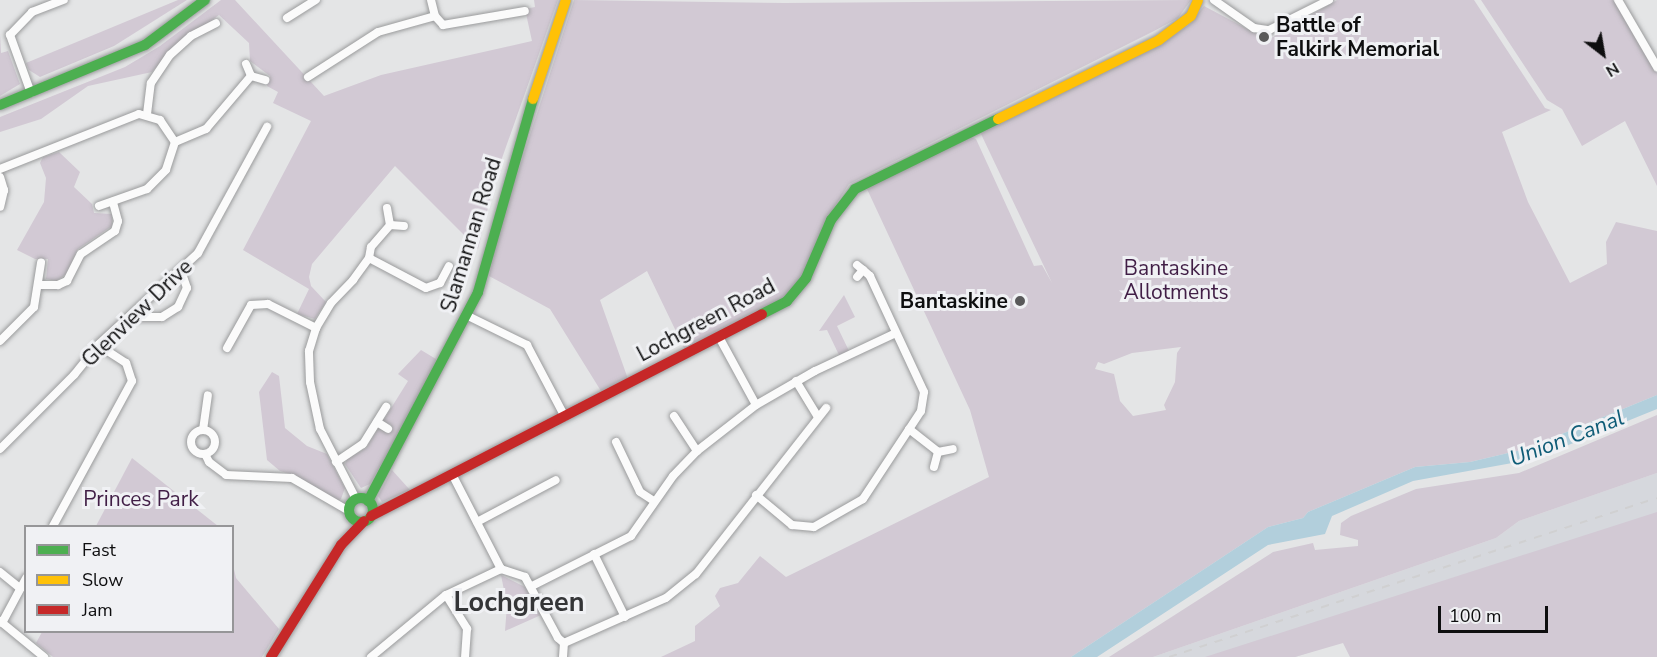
<!DOCTYPE html>
<html>
<head>
<meta charset="utf-8">
<style>
  body { margin:0 }
  #map { position:relative; width:1657px; height:657px; overflow:hidden; background:#e4e5e6; font-family:"Nunito Sans",sans-serif }
  div>[style] { position:absolute }
  [style*='--x'] { left:calc(var(--x)*1px); top:calc(var(--y)*1px); width:calc(var(--w)*1px); rotate:calc(var(--a)*1deg) }
  .built>* { inset:0; background:#d6d8dd }
  .green>* { inset:0; background:#d2c9d4 }
  .water>* { inset:0; background:#b2cfdc }
  .roads { filter:drop-shadow(0 0 2px #9a9b9c) drop-shadow(0 0 2px #9a9b9c) }
  .street>* { height:8px; margin:-4px; padding:0 4px; transform-origin:4px; border-radius:4px; background:#fbfbfb }
  .street>.ring { margin:-4px; padding:0; box-sizing:content-box; background:none; border:8px solid #fbfbfb; border-radius:50% }
  .fast>* { height:10px; margin:-5px; padding:0 5px; transform-origin:5px; border-radius:5px; background:#4caf50 }
  .fast>.ring { margin:-5px; padding:0; box-sizing:content-box; background:none; border:10px solid #4caf50; border-radius:50% }
  .slow>* { height:10px; margin:-5px; padding:0 5px; transform-origin:5px; border-radius:5px; background:#ffc107 }
  .jam>* { height:10px; margin:-5px; padding:0 5px; transform-origin:5px; border-radius:5px; background:#c62828 }
  .rail>* { height:2px; margin-top:-1px; transform-origin:0; background:repeating-linear-gradient(90deg,#d0d0d1 0 8px,transparent 0 16px) }
  .dots>* { width:16px; height:16px; translate:-50% -50%; box-sizing:border-box; border:3px solid #f0f1f4; border-radius:50% }
  span { translate:-50% -50%; white-space:nowrap; text-align:center; line-height:1.15; -webkit-text-stroke:6px #f0f1f4; paint-order:stroke }
  .poi-label { font-size:21px; color:#0e0e0f; font-weight:700 }
  .left { translate:0 -50%; text-align:left }
  .right { translate:-100% -50%; text-align:right }
  .street-label { font-size:21px; color:#0e0e0f }
  .park-label { font-size:21px; color:#411e46 }
  .water-label { font-size:22px; color:#0f5c77; font-style:italic }
  .district-label { font-size:27px; color:#343537; font-weight:700 }
  .legend { position:absolute; left:24px; top:525px; width:210px; height:108px; box-sizing:border-box; background:#f0f1f4; border:2px solid #969698; margin:0; padding:8px 10px; list-style:none; font-size:18px; color:#0e0e0f }
  .legend li { display:flex; align-items:center; gap:12px; height:30px }
  .legend b { width:30px; border:2px solid #969698 }
  .north { position:absolute; left:1573px; top:24px; width:60px; height:60px; -webkit-text-stroke:4px #f0f1f4; paint-order:stroke; rotate:149deg; font-size:16px; font-weight:700; line-height:24px; text-align:center; color:#0e0e0f }
  .north::after { content:''; display:block; margin:auto; width:21px; height:27px; background:#0e0e0f; clip-path:polygon(50% 0,100% 100%,50% 72%,0 100%) }
  .scale { position:absolute; left:1438px; top:606px; width:110px; height:27px; box-sizing:border-box; border:3px solid #0e0e0f; border-top:0; padding-left:8px; font-size:18px; line-height:21px; white-space:nowrap; color:#0e0e0f; -webkit-text-stroke:4px #f0f1f4; paint-order:stroke }
</style>
</head>
<body>
<div id="map">
  <div class="built">
    <i style="clip-path:polygon(1657px 473px,1657px 540px,1295px 657px,1153px 657px,1496px 538px,1519px 521px)"></i>
  </div>
  <div class="green">
    <i style="clip-path:polygon(178px 0,187px 0,114px 46px,40px 77px,29px 70px,26px 63px)"></i>
    <i style="clip-path:polygon(221px 0,235px 0,324px 96px,381px 75px,532px 41px,525px 9px,535px 7px,534px 0,558px 0,495px 178px,478px 249px,395px 166px,312px 264px,309px 277px,311px 286px,326px 302px,315px 319px,297px 314px,309px 289px,243px 250px,311px 121px,273px 103px,278px 92px,267px 86px,270px 76px,250px 61px,249px 43px,219px 15px,171px 50px,152px 72px,88px 86px,41px 119px,0 132px,0 117px,125px 67px,160px 46px)"></i>
    <i style="clip-path:polygon(574px 0,785px 3px,1191px 0,1178px 18px,1154px 31px,849px 184px,823px 225px,804px 276px,784px 298px,685px 350px,647px 271px,600px 300px,628px 379px,601px 391px,550px 309px,489px 276px,499px 230px)"></i>
    <i style="clip-path:polygon(evenodd,1337px 0,1474px 0,1545px 108px,1551px 110px,1502px 132px,1528px 202px,1570px 283px,1607px 264px,1606px 242px,1616px 222px,1657px 231px,1657px 395px,1525px 449px,1470px 462px,1415px 467px,1308px 512px,1303px 518px,1268px 527px,1071px 657px,661px 657px,695px 641px,695px 626px,720px 606px,715px 596px,720px 588px,738px 583px,760px 556px,786px 577px,989px 477px,970px 410px,867px 189px,943px 149px,971px 137px,976px 139px,1034px 266px,1042px 265px,1052px 283px,981px 134px,984px 127px,1163px 42px,1189px 25px,1204px 6px,1268px 40px,1337px 0,1181px 347px,1177px 353px,1175px 382px,1164px 405px,1166px 410px,1133px 416px,1120px 401px,1114px 374px,1095px 369px,1098px 362px,1104px 364px,1132px 353px,1181px 347px)"></i>
    <i style="clip-path:polygon(1481px 0,1614px 0,1657px 73px,1657px 186px,1625px 121px,1582px 146px,1562px 109px,1547px 100px)"></i>
    <i style="clip-path:polygon(0 33px,1px 53px,8px 51px,20px 84px,0 96px)"></i>
    <i style="clip-path:polygon(59px 152px,80px 172px,74px 187px,92px 204px,94px 213px,112px 214px,112px 226px,78px 249px,66px 274px,57px 281px,46px 279px,48px 259px,35px 259px,17px 250px,44px 202px,46px 178px,40px 163px,43px 157px)"></i>
    <i style="clip-path:polygon(844px 295px,855px 317px,837px 326px,849px 351px,839px 355px,827px 330px,819px 331px)"></i>
    <i style="clip-path:polygon(421px 350px,436px 359px,438px 366px,370px 484px,361px 488px,345px 464px,347px 459px,366px 448px,379px 427px,387px 432px,391px 425px,383px 421px,408px 381px,398px 374px)"></i>
    <i style="clip-path:polygon(272px 372px,279px 376px,285px 428px,307px 446px,327px 454px,345px 488px,341px 499px,335px 502px,297px 476px,280px 471px,267px 460px,259px 392px)"></i>
    <i style="clip-path:polygon(1657px 415px,1657px 473px,1519px 521px,1496px 538px,1153px 657px,1109px 657px,1273px 552px,1313px 543px,1315px 550px,1358px 546px,1358px 540px,1340px 535px,1341px 523px,1351px 516px,1416px 489px,1519px 473px)"></i>
    <i style="clip-path:polygon(132px 458px,218px 526px,96px 526px)"></i>
    <i style="clip-path:polygon(392px 470px,410px 490px,382px 502px,378px 496px)"></i>
    <i style="clip-path:polygon(1657px 512px,1657px 657px,1350px 657px,1343px 643px,1295px 657px,1205px 657px)"></i>
    <i style="clip-path:polygon(233px 565px,236px 578px,279px 629px,262px 657px,53px 657px,36px 643px,42px 632px,232px 632px)"></i>
    <i style="clip-path:polygon(501px 575px,525px 587px,541px 615px,505px 631px,507px 605px)"></i>
  </div>
  <div class="water">
    <i style="clip-path:polygon(1657px 395px,1657px 409px,1534px 459px,1413px 481px,1332px 516px,1325px 534px,1268px 545px,1097px 657px,1071px 657px,1268px 527px,1303px 518px,1308px 512px,1415px 467px,1470px 462px,1525px 449px)"></i>
  </div>
  <div class="roads">
    <div class="street">
      <i style="--x:431;--y:0;--w:16;--a:76"></i>
      <i style="--x:1214;--y:0;--w:49;--a:35"></i>
      <i style="--x:1254;--y:28;--w:15;--a:8"></i>
      <i style="--x:1269;--y:30;--w:67;--a:-26.6"></i>
      <i style="--x:1618;--y:0;--w:78;--a:59.8"></i>
      <i style="--x:435;--y:16;--w:12;--a:48"></i>
      <i style="--x:443;--y:25;--w:83;--a:-9.7"></i>
      <i style="--x:287;--y:18;--w:34;--a:-32"></i>
      <i style="--x:246;--y:64;--w:13;--a:67"></i>
      <i style="--x:251;--y:76;--w:15;--a:16"></i>
      <i style="--x:308;--y:77;--w:83;--a:-32.7"></i>
      <i style="--x:378;--y:32;--w:59;--a:-15.7"></i>
      <i style="--x:31;--y:93;--w:62;--a:-109.9"></i>
      <i style="--x:10;--y:35;--w:32;--a:-46"></i>
      <i style="--x:32;--y:12;--w:34;--a:-21"></i>
      <i style="--x:147;--y:114;--w:31;--a:-83"></i>
      <i style="--x:151;--y:83;--w:34;--a:-56"></i>
      <i style="--x:170;--y:55;--w:28;--a:-42"></i>
      <i style="--x:191;--y:36;--w:28;--a:-27"></i>
      <i style="--x:175;--y:142;--w:34;--a:-23"></i>
      <i style="--x:206;--y:129;--w:70;--a:-49.7"></i>
      <i style="--x:0;--y:169;--w:149;--a:-21.6"></i>
      <i style="--x:139;--y:114;--w:22;--a:16"></i>
      <i style="--x:160;--y:120;--w:27;--a:56"></i>
      <i style="--x:175;--y:142;--w:29;--a:108"></i>
      <i style="--x:166;--y:170;--w:27;--a:135"></i>
      <i style="--x:147;--y:189;--w:51;--a:160.5"></i>
      <i style="--x:0;--y:177;--w:14;--a:73"></i>
      <i style="--x:4;--y:190;--w:17;--a:103"></i>
      <i style="--x:387;--y:208;--w:17;--a:80"></i>
      <i style="--x:390;--y:225;--w:14;--a:4"></i>
      <i style="--x:369;--y:258;--w:64;--a:27.8"></i>
      <i style="--x:426;--y:288;--w:15;--a:-20"></i>
      <i style="--x:440;--y:283;--w:19;--a:-62"></i>
      <i style="--x:857;--y:265;--w:8;--a:40"></i>
      <i style="--x:863;--y:270;--w:9;--a:131"></i>
      <i style="--x:38;--y:285;--w:20;--a:0"></i>
      <i style="--x:58;--y:285;--w:10;--a:-24"></i>
      <i style="--x:67;--y:281;--w:30;--a:-63"></i>
      <i style="--x:81;--y:254;--w:41;--a:-34.1"></i>
      <i style="--x:115;--y:231;--w:10;--a:-73"></i>
      <i style="--x:118;--y:221;--w:20;--a:-105"></i>
      <i style="--x:468;--y:316;--w:66;--a:26.2"></i>
      <i style="--x:527;--y:345;--w:81;--a:62.2"></i>
      <i style="--x:132;--y:317;--w:30;--a:0"></i>
      <i style="--x:162;--y:317;--w:19;--a:-32"></i>
      <i style="--x:178;--y:307;--w:21;--a:-65"></i>
      <i style="--x:187;--y:288;--w:18;--a:-109"></i>
      <i style="--x:719;--y:337;--w:77;--a:61.4"></i>
      <i style="--x:0;--y:341;--w:48;--a:-45"></i>
      <i style="--x:34;--y:307;--w:45;--a:-81"></i>
      <i style="--x:227;--y:348;--w:49;--a:-60.8"></i>
      <i style="--x:251;--y:305;--w:17;--a:-3"></i>
      <i style="--x:268;--y:304;--w:54;--a:26.6"></i>
      <i style="--x:796;--y:381;--w:42;--a:58.6"></i>
      <i style="--x:674;--y:416;--w:42;--a:56.7"></i>
      <i style="--x:377;--y:422;--w:13;--a:32"></i>
      <i style="--x:909;--y:429;--w:37;--a:38"></i>
      <i style="--x:203;--y:430;--w:35;--a:-82"></i>
      <i class="ring" style="left:191px;top:430px;width:16px;height:16px"></i>
      <i style="--x:616;--y:442;--w:55;--a:64.4"></i>
      <i style="--x:640;--y:492;--w:17;--a:33"></i>
      <i style="--x:0;--y:449;--w:105;--a:-45"></i>
      <i style="--x:74;--y:375;--w:38;--a:-51"></i>
      <i style="--x:98;--y:345;--w:136;--a:-42.6"></i>
      <i style="--x:198;--y:253;--w:144;--a:-61.3"></i>
      <i style="--x:205;--y:454;--w:9;--a:63"></i>
      <i style="--x:209;--y:462;--w:21;--a:37"></i>
      <i style="--x:226;--y:475;--w:66;--a:2.6"></i>
      <i style="--x:292;--y:478;--w:66;--a:30.1"></i>
      <i style="--x:336;--y:462;--w:32;--a:-34"></i>
      <i style="--x:363;--y:444;--w:44;--a:-58.1"></i>
      <i style="--x:934;--y:467;--w:16;--a:-75"></i>
      <i style="--x:938;--y:452;--w:15;--a:-11"></i>
      <i style="--x:453;--y:476;--w:105;--a:62.7"></i>
      <i style="--x:756;--y:495;--w:47;--a:39.8"></i>
      <i style="--x:792;--y:525;--w:22;--a:5"></i>
      <i style="--x:814;--y:527;--w:56;--a:-29.7"></i>
      <i style="--x:863;--y:499;--w:105;--a:-56.6"></i>
      <i style="--x:921;--y:411;--w:19;--a:-81"></i>
      <i style="--x:924;--y:392;--w:128;--a:-115"></i>
      <i style="--x:870;--y:276;--w:9;--a:-139"></i>
      <i style="--x:356;--y:499;--w:79;--a:-117.2"></i>
      <i style="--x:320;--y:429;--w:48;--a:-102"></i>
      <i style="--x:310;--y:382;--w:31;--a:-92"></i>
      <i style="--x:309;--y:351;--w:24;--a:-73"></i>
      <i style="--x:316;--y:328;--w:29;--a:-59"></i>
      <i style="--x:331;--y:303;--w:32;--a:-46"></i>
      <i style="--x:353;--y:280;--w:27;--a:-54"></i>
      <i style="--x:369;--y:258;--w:11;--a:-80"></i>
      <i style="--x:371;--y:247;--w:29;--a:-49"></i>
      <i style="--x:477;--y:522;--w:89;--a:-28"></i>
      <i style="--x:53;--y:526;--w:165;--a:-61.4"></i>
      <i style="--x:132;--y:381;--w:19;--a:-108"></i>
      <i style="--x:126;--y:363;--w:33;--a:-147"></i>
      <i style="--x:594;--y:554;--w:70;--a:63.8"></i>
      <i style="--x:0;--y:572;--w:26;--a:39"></i>
      <i style="--x:532;--y:586;--w:111;--a:-26.8"></i>
      <i style="--x:631;--y:536;--w:73;--a:-55"></i>
      <i style="--x:673;--y:476;--w:35;--a:-46"></i>
      <i style="--x:697;--y:451;--w:75;--a:-37.9"></i>
      <i style="--x:756;--y:405;--w:68;--a:-30"></i>
      <i style="--x:815;--y:371;--w:89;--a:-25.1"></i>
      <i style="--x:446;--y:595;--w:40;--a:58"></i>
      <i style="--x:467;--y:629;--w:28;--a:94"></i>
      <i style="--x:0;--y:621;--w:57;--a:39.3"></i>
      <i style="--x:2;--y:623;--w:51;--a:-61.9"></i>
      <i style="--x:371;--y:657;--w:97;--a:-39.6"></i>
      <i style="--x:446;--y:595;--w:61;--a:-25.3"></i>
      <i style="--x:501;--y:569;--w:25;--a:18"></i>
      <i style="--x:525;--y:577;--w:69;--a:61.6"></i>
      <i style="--x:558;--y:638;--w:8;--a:40"></i>
      <i style="--x:564;--y:643;--w:111;--a:-23.8"></i>
      <i style="--x:666;--y:598;--w:38;--a:-39"></i>
      <i style="--x:696;--y:574;--w:211;--a:-51.9"></i>
      <i style="--x:563;--y:657;--w:14;--a:-86"></i>
    </div>
    <div class="fast">
      <i style="--x:0;--y:105;--w:157;--a:-22.5"></i>
      <i style="--x:145;--y:45;--w:75;--a:-36.9"></i>
      <i style="--x:762;--y:314;--w:28;--a:-27"></i>
      <i style="--x:787;--y:301;--w:30;--a:-50"></i>
      <i style="--x:806;--y:278;--w:63;--a:-66.7"></i>
      <i style="--x:831;--y:220;--w:39;--a:-52"></i>
      <i style="--x:855;--y:189;--w:159;--a:-26.1"></i>
      <i class="ring" style="left:349px;top:498px;width:14px;height:14px"></i>
      <i style="--x:368;--y:501;--w:236;--a:-62.2"></i>
      <i style="--x:478;--y:292;--w:201;--a:-74.1"></i>
    </div>
    <div class="slow">
      <i style="--x:533;--y:99;--w:104;--a:-71.6"></i>
      <i style="--x:998;--y:119;--w:179;--a:-26.1"></i>
      <i style="--x:1159;--y:40;--w:40;--a:-37"></i>
      <i style="--x:1191;--y:16;--w:17;--a:-66"></i>
    </div>
    <div class="jam">
      <i style="--x:371;--y:516;--w:440;--a:-27.3"></i>
      <i style="--x:271;--y:657;--w:132;--a:-58"></i>
      <i style="--x:341;--y:545;--w:33;--a:-46"></i>
    </div>
  </div>
  <div class="rail">
    <i style="--x:1169;--y:657;--w:513;--a:-18.05"></i>
  </div>
  <div class="dots">
    <i style="left:1264px;top:37px;background:#59595a"></i>
    <i style="left:1020px;top:301px;background:#59595a"></i>
  </div>
  <div class="poi-label">
    <span class="left" style="left:1276px;top:37px">Battle of<br>Falkirk Memorial</span>
    <span class="right" style="left:1008px;top:301px">Bantaskine</span>
  </div>
  <div class="street-label">
    <span style="left:471px;top:235px;rotate:-73deg">Slamannan Road</span>
    <span style="left:137px;top:313px;rotate:-44deg">Glenview Drive</span>
    <span style="left:706px;top:320px;rotate:-28deg">Lochgreen Road</span>
  </div>
  <div class="park-label">
    <span style="left:1176px;top:280px">Bantaskine<br>Allotments</span>
    <span style="left:141px;top:499px">Princes Park</span>
  </div>
  <div class="water-label">
    <span style="left:1567px;top:439px;rotate:-21deg">Union Canal</span>
  </div>
  <div class="district-label">
    <span style="left:519px;top:603px">Lochgreen</span>
  </div>
  <ul class="legend">
  <li><b style="height:8px;background:#4caf50"></b>Fast</li>
  <li><b style="height:8px;background:#ffc107"></b>Slow</li>
  <li><b style="height:8px;background:#c62828"></b>Jam</li>
  </ul>
  <div class="north">N</div>
  <div class="scale">100 m</div>
</div>
</body>
</html>
